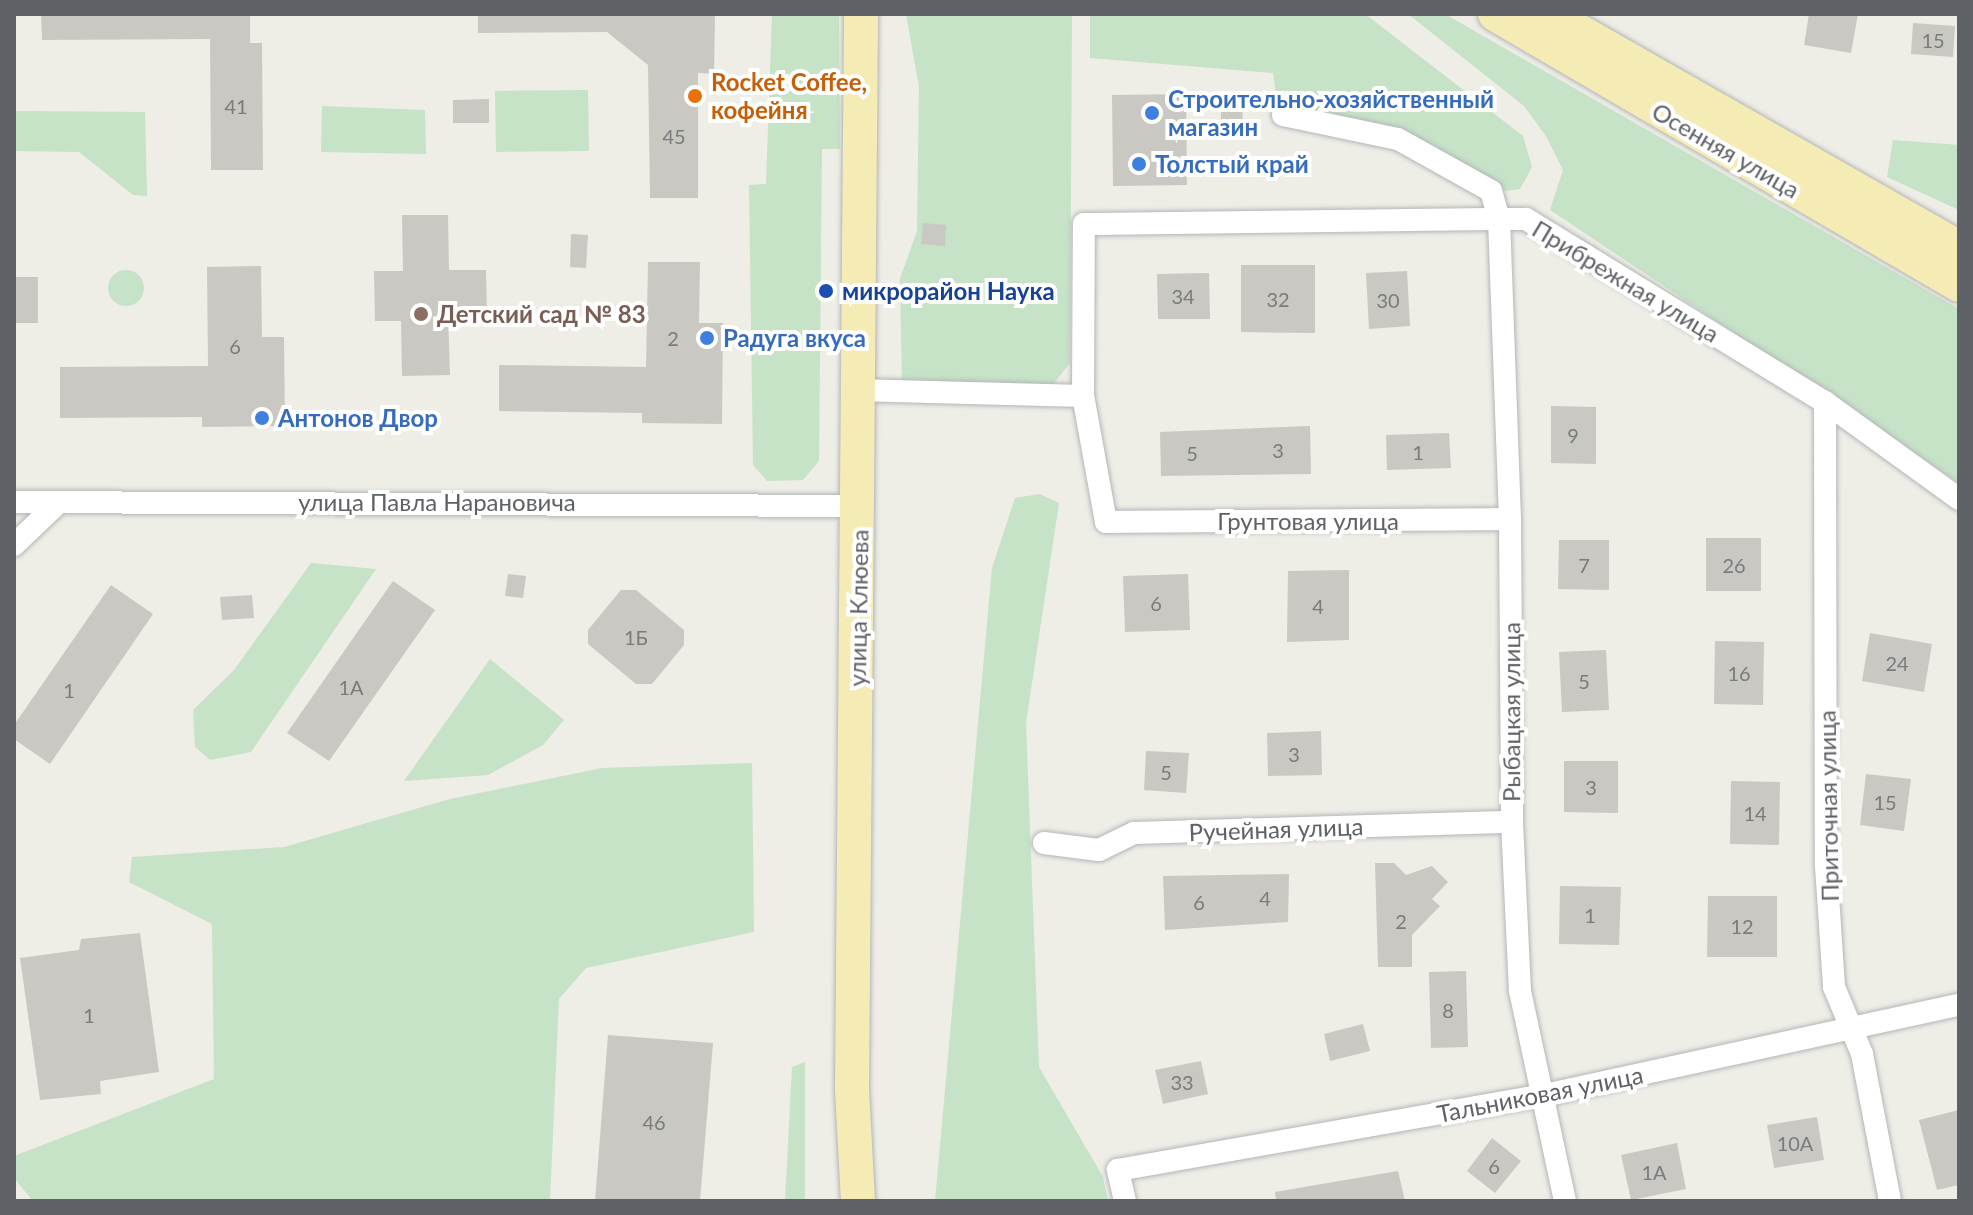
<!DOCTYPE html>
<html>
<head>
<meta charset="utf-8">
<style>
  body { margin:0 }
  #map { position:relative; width:1973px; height:1215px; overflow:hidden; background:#eeede6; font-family:Lato,sans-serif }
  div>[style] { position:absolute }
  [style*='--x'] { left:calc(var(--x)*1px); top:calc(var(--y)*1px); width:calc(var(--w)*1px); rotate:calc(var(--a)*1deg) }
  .green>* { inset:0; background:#c6e2c7 }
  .round { border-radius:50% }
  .building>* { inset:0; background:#cac8c3 }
  .roads { filter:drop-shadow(0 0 2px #b3b6b9) drop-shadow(0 0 2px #b3b6b9) }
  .minor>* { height:22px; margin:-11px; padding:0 11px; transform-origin:11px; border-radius:11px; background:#fff }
  .primary>* { height:34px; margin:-17px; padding:0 17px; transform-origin:17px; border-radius:17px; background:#f5ecb5 }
  .dots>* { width:22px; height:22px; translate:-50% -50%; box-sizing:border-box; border:4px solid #fff; border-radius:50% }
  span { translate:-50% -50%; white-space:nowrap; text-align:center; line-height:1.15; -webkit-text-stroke:8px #fff; paint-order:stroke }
  .number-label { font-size:20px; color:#797b7c }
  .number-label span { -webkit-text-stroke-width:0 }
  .food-label { font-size:24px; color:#c56008; font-weight:700 }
  .left { translate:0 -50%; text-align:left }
  .shop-label { font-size:24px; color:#366cbe; font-weight:700 }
  .street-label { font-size:24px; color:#5e6165 }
  .transit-label { font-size:24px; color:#164399; font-weight:700 }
  .education-label { font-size:24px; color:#785e54; font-weight:700 }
  .frame { position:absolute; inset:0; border:16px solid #5e6165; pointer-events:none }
</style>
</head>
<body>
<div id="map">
  <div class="green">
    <i style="clip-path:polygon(772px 14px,839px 14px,840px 149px,822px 149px,819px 461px,803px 480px,767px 481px,753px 465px,749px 185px,766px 184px)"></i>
    <i style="clip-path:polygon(906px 14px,1072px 14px,1070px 363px,1050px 388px,902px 381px,900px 279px,917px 231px,919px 87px)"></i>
    <i style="clip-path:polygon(1090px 14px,1365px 14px,1523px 136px,1532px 167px,1520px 189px,1506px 191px,1396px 127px,1277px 101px,1273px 73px,1090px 58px)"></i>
    <i style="clip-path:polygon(1408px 14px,1445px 14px,1959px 309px,1959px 483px,1550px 210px,1563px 170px,1546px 136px,1524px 106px)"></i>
    <i style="clip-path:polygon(588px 90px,589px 151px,496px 152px,495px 91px)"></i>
    <i style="clip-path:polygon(322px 106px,425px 110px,426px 154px,321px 152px)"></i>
    <i style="clip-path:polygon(14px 111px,145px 112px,147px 196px,133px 195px,79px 152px,14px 151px)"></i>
    <i style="clip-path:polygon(1893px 140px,1959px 145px,1959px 210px,1887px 177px)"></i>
    <i class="round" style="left:108px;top:270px;width:36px;height:36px"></i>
    <i style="clip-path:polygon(1040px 494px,1059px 503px,1026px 723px,1039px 1067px,1103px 1177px,1108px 1201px,935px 1201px,992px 568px,1015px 498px)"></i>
    <i style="clip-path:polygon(311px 563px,376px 569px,251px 752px,210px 760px,195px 747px,193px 710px,234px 670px)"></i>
    <i style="clip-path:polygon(490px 659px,564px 720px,543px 745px,488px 775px,404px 781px)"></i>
    <i style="clip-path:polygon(752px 763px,754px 932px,586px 968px,559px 999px,550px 1201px,33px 1201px,14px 1178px,14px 1156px,214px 1079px,212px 924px,129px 882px,132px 857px,284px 847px,450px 799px,602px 768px)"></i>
    <i style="clip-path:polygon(805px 1062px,805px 1201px,785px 1201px,792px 1067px)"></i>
  </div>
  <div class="building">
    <i style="clip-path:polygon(41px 14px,250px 14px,250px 43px,262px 43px,263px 170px,211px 170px,210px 39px,42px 40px)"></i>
    <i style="clip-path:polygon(478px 14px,715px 14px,714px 74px,698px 73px,698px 198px,650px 198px,648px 65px,607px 32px,478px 33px)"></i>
    <i style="clip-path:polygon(1809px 14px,1858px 14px,1851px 53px,1804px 45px)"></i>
    <i style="clip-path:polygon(1913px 23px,1955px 26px,1953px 57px,1911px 54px)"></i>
    <i style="clip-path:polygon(1186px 94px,1187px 185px,1113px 186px,1112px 95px)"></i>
    <i style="clip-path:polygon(1221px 97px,1242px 97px,1243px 130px,1221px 130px)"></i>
    <i style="clip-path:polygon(489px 99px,489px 123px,453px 123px,453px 100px)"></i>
    <i style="clip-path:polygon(402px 215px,448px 215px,449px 270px,486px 270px,487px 315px,448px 316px,450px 375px,402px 376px,401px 321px,375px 321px,374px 271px,403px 271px)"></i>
    <i style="clip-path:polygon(923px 223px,946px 225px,945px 246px,921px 244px)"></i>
    <i style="clip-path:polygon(571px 234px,588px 235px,586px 268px,570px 267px)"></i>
    <i style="clip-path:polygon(648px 262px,700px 262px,699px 323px,723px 323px,722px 424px,642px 423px,642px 413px,499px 411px,499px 365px,646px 367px)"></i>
    <i style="clip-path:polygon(1241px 265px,1315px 265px,1315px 333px,1241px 332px)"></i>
    <i style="clip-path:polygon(261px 266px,262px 337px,284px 337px,285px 426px,202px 427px,202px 417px,60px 418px,60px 367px,208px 366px,207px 267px)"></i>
    <i style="clip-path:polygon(1407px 271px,1410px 326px,1369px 329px,1366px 273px)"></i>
    <i style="clip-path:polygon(1209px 273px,1210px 319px,1158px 319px,1157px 274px)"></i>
    <i style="clip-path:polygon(14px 277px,38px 277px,38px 323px,14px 323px)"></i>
    <i style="clip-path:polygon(1551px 406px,1596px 407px,1596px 464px,1551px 463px)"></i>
    <i style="clip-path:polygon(1310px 426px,1311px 474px,1161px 476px,1160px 432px)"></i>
    <i style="clip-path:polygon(1449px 433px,1451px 468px,1387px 470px,1386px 435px)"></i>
    <i style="clip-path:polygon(1706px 538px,1761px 538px,1761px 591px,1706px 591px)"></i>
    <i style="clip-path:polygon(1559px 540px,1609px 540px,1609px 590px,1558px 589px)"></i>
    <i style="clip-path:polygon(1349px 570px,1349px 640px,1287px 642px,1288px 571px)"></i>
    <i style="clip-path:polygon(508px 574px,526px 576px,523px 598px,505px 596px)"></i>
    <i style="clip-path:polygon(1188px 574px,1190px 630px,1125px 632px,1123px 576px)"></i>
    <i style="clip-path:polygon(393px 581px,435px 610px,329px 761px,287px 733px)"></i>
    <i style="clip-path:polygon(111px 585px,153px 614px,50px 764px,14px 739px,14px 725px)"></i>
    <i style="clip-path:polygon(621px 590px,636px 590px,684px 630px,684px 645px,652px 684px,636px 684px,588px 644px,588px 630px)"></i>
    <i style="clip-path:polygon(252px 595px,254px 618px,222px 620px,220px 597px)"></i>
    <i style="clip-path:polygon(1870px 633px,1932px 644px,1924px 692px,1862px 681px)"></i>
    <i style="clip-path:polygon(1715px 641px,1764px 642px,1763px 705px,1714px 704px)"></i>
    <i style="clip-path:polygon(1606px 650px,1609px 710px,1562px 712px,1559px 652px)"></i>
    <i style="clip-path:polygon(1321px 731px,1322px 775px,1268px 776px,1267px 733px)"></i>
    <i style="clip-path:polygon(1146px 751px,1189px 753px,1186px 793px,1144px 790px)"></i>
    <i style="clip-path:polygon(1564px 761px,1618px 761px,1618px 813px,1564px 812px)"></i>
    <i style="clip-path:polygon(1866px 774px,1911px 779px,1904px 831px,1860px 825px)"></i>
    <i style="clip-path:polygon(1731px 781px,1780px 782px,1779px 845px,1730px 844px)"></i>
    <i style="clip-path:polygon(1375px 863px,1394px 863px,1406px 875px,1432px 866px,1448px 882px,1432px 899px,1440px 906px,1412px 935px,1412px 967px,1378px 967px)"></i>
    <i style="clip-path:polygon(1289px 874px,1288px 922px,1165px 930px,1163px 876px)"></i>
    <i style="clip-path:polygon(1560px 886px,1621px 887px,1619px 945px,1559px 944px)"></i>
    <i style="clip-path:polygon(1708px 896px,1777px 896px,1777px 957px,1707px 957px)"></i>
    <i style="clip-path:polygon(140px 933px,159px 1072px,100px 1081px,101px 1094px,40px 1100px,20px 958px,79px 950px,81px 939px)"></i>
    <i style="clip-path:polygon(1466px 971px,1468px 1047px,1431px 1048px,1429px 972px)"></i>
    <i style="clip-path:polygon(1363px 1024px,1370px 1051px,1330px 1061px,1324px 1034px)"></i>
    <i style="clip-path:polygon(608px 1035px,713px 1043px,700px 1201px,595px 1201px)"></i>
    <i style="clip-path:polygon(1201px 1061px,1208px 1094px,1163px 1104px,1155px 1070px)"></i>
    <i style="clip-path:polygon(1959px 1110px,1959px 1185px,1937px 1190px,1919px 1120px)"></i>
    <i style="clip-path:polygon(1817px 1117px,1824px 1160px,1774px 1168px,1767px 1125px)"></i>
    <i style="clip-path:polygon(1492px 1138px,1521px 1161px,1495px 1193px,1467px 1171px)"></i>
    <i style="clip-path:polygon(1677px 1143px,1686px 1189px,1631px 1200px,1621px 1155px)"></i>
    <i style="clip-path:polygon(1398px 1171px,1405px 1201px,1276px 1201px,1275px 1192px)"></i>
  </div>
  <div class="roads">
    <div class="minor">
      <i style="--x:1283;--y:115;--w:117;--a:11.8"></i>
      <i style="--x:1398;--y:139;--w:107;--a:29.2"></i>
      <i style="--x:1491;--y:191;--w:29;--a:74"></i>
      <i style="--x:1499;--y:219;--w:27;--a:0"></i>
      <i style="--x:1526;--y:219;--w:351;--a:31.5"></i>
      <i style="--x:1825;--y:402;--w:165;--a:35.9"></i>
      <i style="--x:856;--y:390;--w:227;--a:1.5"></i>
      <i style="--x:1825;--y:402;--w:464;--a:89.9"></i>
      <i style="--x:1826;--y:866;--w:121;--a:86.2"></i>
      <i style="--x:1834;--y:987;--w:73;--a:67.3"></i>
      <i style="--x:1862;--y:1054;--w:150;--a:79.2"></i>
      <i style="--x:14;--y:502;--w:845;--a:0.27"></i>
      <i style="--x:1510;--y:519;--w:404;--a:179.6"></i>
      <i style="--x:1106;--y:522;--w:128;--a:-100.3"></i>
      <i style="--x:1083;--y:396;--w:172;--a:-89.7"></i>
      <i style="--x:1084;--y:224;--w:415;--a:-0.7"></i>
      <i style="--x:1499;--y:219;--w:300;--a:87.9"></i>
      <i style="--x:1510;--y:519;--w:303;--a:89.6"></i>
      <i style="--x:1512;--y:822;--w:169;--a:87.3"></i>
      <i style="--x:1520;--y:991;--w:215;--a:77.9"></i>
      <i style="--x:14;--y:545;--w:61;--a:-43.7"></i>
      <i style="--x:1044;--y:843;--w:55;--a:7.3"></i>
      <i style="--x:1099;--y:850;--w:39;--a:-26"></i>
      <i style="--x:1134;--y:833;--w:378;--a:-1.7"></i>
      <i style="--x:1125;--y:1201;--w:32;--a:-103"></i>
      <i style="--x:1118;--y:1170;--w:434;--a:-10"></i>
      <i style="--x:1545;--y:1095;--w:424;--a:-12.3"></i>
    </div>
    <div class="primary">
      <i style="--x:1495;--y:14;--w:537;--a:30.29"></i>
      <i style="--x:1549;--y:14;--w:472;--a:29.7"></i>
      <i style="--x:858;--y:1201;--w:112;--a:-93.1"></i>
      <i style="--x:852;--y:1089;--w:1075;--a:-89.52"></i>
    </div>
  </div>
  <div class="dots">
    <i style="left:695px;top:96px;background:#e8710a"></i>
    <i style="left:1152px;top:113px;background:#3f7fe0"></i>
    <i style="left:1139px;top:164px;background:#3f7fe0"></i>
    <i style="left:826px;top:291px;background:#1a4fb4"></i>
    <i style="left:421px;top:314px;background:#8d6e63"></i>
    <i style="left:707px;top:338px;background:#3f7fe0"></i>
    <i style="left:262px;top:418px;background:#3f7fe0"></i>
  </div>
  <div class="number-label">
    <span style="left:1933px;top:40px">15</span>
    <span style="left:236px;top:106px">41</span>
    <span style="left:674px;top:136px">45</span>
    <span style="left:1183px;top:296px">34</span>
    <span style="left:1278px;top:299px">32</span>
    <span style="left:1388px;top:300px">30</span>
    <span style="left:673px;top:338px">2</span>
    <span style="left:235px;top:346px">6</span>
    <span style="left:1573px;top:435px">9</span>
    <span style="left:1278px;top:450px">3</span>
    <span style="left:1418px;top:452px">1</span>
    <span style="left:1192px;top:453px">5</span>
    <span style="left:1584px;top:565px">7</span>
    <span style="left:1734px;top:565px">26</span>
    <span style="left:1156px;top:603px">6</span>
    <span style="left:1318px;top:606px">4</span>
    <span style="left:636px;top:637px">1Б</span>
    <span style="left:1897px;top:663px">24</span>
    <span style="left:1739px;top:673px">16</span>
    <span style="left:1584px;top:681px">5</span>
    <span style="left:351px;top:687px">1А</span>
    <span style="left:69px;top:690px">1</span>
    <span style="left:1294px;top:754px">3</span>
    <span style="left:1166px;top:772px">5</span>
    <span style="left:1591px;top:787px">3</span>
    <span style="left:1885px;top:802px">15</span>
    <span style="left:1755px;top:813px">14</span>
    <span style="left:1265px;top:898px">4</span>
    <span style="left:1199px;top:902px">6</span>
    <span style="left:1590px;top:915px">1</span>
    <span style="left:1401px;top:921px">2</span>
    <span style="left:1742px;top:926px">12</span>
    <span style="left:1448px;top:1010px">8</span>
    <span style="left:89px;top:1015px">1</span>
    <span style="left:1182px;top:1082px">33</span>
    <span style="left:654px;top:1122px">46</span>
    <span style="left:1795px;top:1143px">10А</span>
    <span style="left:1494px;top:1166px">6</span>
    <span style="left:1654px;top:1172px">1А</span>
  </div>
  <div class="food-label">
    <span class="left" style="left:711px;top:96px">Rocket Coffee,<br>кофейня</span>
  </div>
  <div class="shop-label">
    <span class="left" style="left:1168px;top:113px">Строительно-хозяйственный<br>магазин</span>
    <span class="left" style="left:1155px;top:164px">Толстый край</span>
    <span class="left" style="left:723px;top:338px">Радуга вкуса</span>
    <span class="left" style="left:278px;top:418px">Антонов Двор</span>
  </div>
  <div class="street-label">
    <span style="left:1726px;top:150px;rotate:30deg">Осенняя улица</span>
    <span style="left:1626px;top:281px;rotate:31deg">Прибрежная улица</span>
    <span style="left:437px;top:502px">улица Павла Нарановича</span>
    <span style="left:1308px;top:521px">Грунтовая улица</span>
    <span style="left:858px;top:608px;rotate:-89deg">улица Клюева</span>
    <span style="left:1511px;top:712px;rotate:-90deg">Рыбацкая улица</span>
    <span style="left:1828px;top:806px;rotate:-91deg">Приточная улица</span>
    <span style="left:1276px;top:829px;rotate:-2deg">Ручейная улица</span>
    <span style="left:1540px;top:1094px;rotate:-11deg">Тальниковая улица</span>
  </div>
  <div class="transit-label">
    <span class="left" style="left:842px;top:291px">микрорайон Наука</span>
  </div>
  <div class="education-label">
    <span class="left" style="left:437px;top:314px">Детский сад № 83</span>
  </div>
  <div class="frame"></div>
</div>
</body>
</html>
